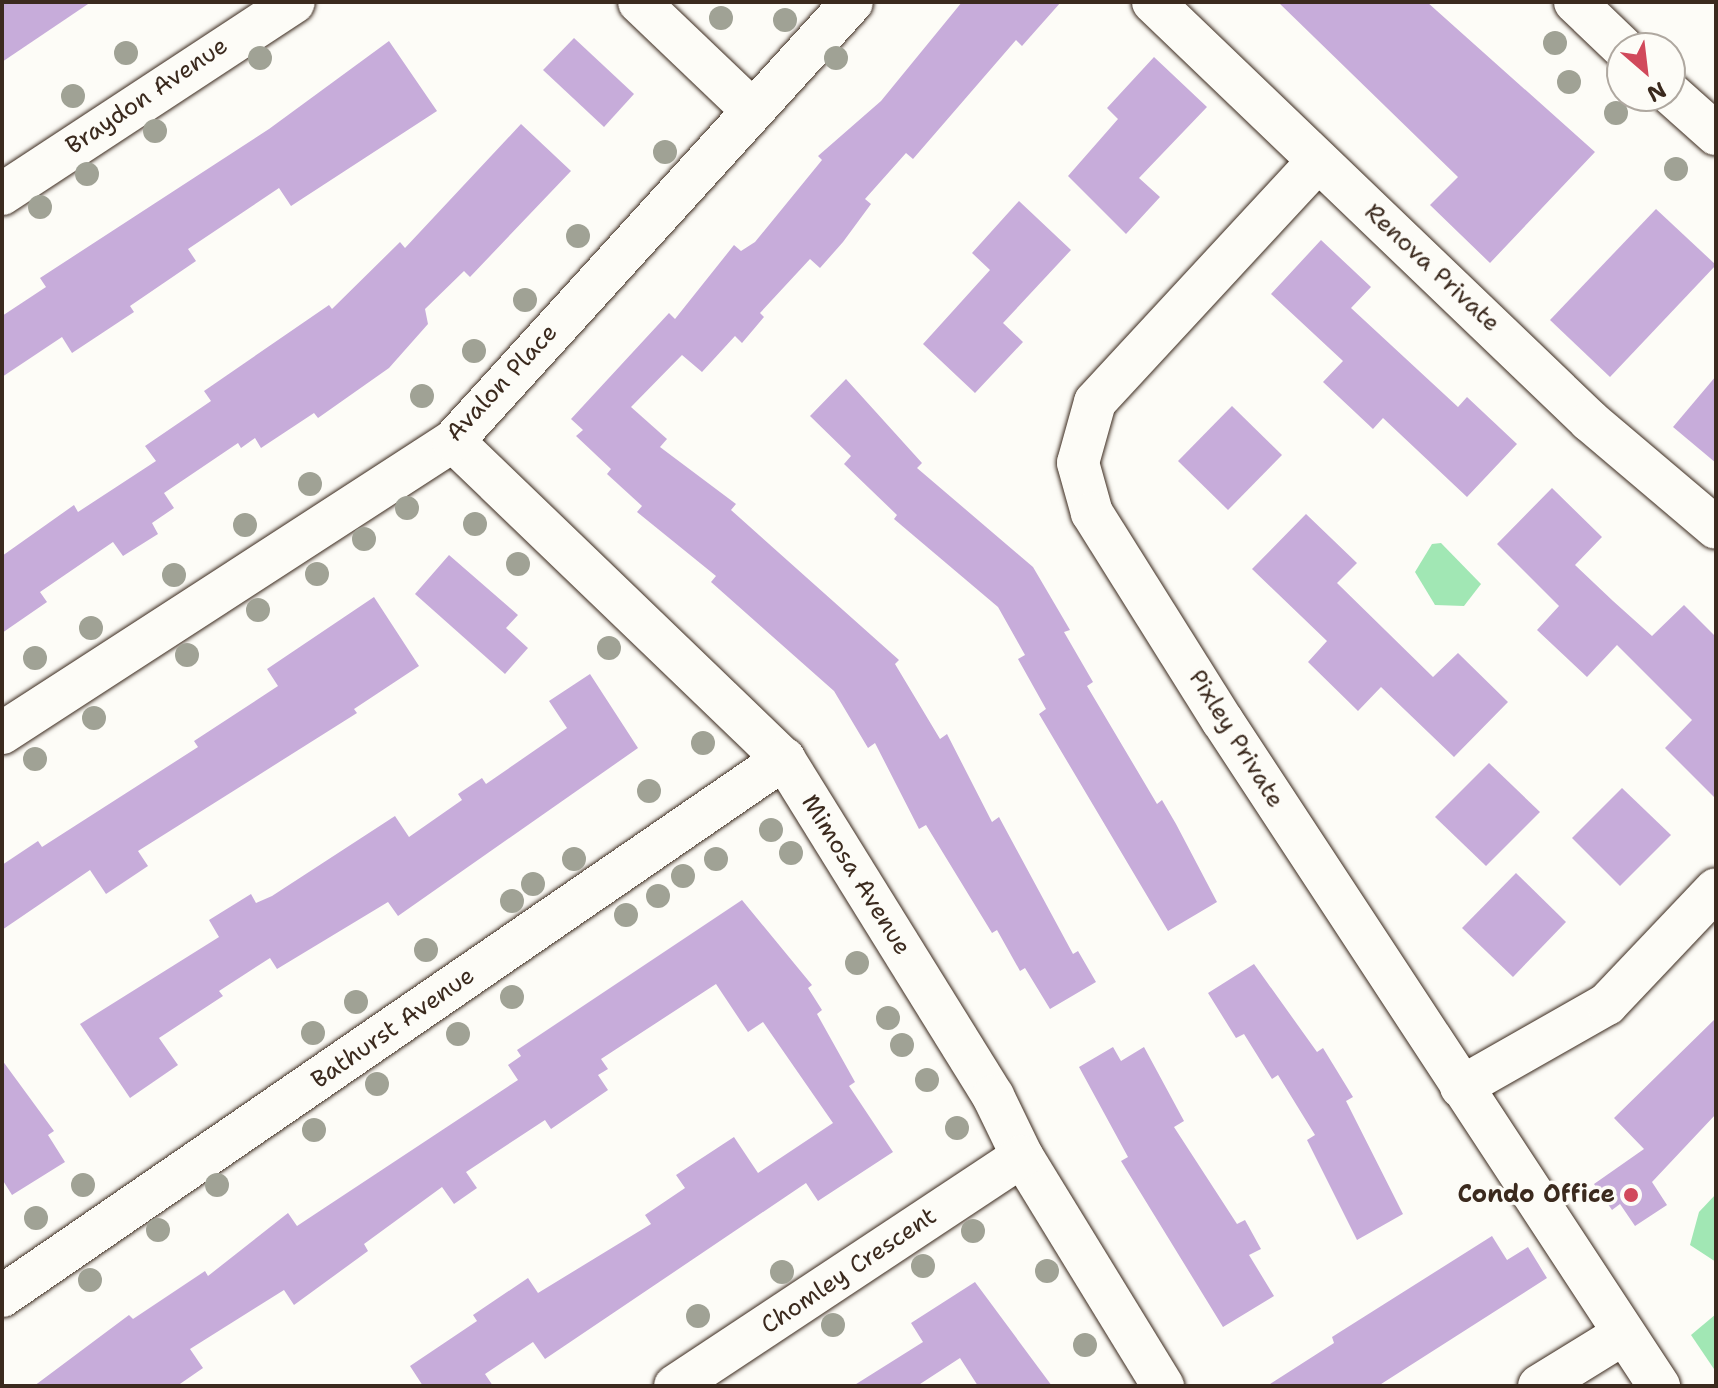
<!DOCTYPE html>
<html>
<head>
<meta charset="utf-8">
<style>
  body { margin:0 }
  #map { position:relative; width:1718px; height:1388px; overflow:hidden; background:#fdfcf7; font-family:"Shantell Sans",sans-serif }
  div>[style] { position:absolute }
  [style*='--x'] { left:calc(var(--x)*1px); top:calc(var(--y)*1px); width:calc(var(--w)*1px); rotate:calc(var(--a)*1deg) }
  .green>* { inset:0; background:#a1e7b4 }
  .building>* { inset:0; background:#c7acda }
  .roads { filter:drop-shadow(0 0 2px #3b2a1e) drop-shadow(0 0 2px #3b2a1e) }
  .minor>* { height:42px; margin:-21px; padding:0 21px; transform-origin:21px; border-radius:21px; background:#fdfcf7 }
  .trees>* { width:24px; height:24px; margin:-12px; border-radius:50%; background:#a0a295 }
  .dots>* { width:22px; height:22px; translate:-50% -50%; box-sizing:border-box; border:4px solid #fdfcf7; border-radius:50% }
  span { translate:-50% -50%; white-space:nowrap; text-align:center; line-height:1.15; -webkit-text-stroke:7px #fdfcf7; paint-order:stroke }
  .street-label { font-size:24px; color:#3b2a1e }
  .poi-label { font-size:24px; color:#3b2a1e; font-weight:700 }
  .right { translate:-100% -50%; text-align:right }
  .frame { position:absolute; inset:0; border:4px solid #3b2a1e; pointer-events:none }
  .north { position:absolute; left:1606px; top:32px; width:80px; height:80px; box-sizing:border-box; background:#fdfcf7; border:2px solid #afa8a0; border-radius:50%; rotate:152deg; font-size:22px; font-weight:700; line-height:32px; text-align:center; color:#3b2a1e }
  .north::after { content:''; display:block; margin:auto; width:28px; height:36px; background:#d1495b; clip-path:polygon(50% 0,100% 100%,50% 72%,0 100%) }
</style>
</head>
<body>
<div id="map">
  <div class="green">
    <i style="clip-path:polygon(1441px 543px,1481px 584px,1464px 606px,1435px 605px,1415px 572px,1432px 544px)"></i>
    <i style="clip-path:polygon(1716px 1194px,1716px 1262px,1690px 1245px,1699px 1212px)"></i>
    <i style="clip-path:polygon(1716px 1314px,1716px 1372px,1691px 1335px)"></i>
  </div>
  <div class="building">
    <i style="clip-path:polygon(2px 2px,91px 2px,2px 62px)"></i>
    <i style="clip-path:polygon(962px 2px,1061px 2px,1022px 46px,1016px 40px,913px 159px,906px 153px,865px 199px,871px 204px,843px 242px,820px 268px,810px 259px,760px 313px,764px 317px,742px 343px,735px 336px,702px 372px,682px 355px,631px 407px,667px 439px,660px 447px,736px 504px,731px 510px,899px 660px,895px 664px,940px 739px,947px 734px,992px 822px,999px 817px,1073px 954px,1078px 951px,1096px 982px,1050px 1009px,1025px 968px,1020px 971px,997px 930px,992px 933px,926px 825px,919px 829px,875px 743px,868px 748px,834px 691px,711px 582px,716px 576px,637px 512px,642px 506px,607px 474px,611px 469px,576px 436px,583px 430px,571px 419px,669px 313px,675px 319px,734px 245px,741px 251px,755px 242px,822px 160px,818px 156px,881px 101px)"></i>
    <i style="clip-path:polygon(1278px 2px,1427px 2px,1595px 152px,1490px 263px,1430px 205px,1458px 177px)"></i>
    <i style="clip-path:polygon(574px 38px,634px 94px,604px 127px,543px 70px)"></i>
    <i style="clip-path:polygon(389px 41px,437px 111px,291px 206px,279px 188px,188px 249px,196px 261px,130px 306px,134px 312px,72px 353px,62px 337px,2px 377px,2px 316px,46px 287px,40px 278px,269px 129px)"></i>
    <i style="clip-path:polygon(1154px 57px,1207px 107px,1139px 178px,1160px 197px,1126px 234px,1068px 176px,1118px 119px,1107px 108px)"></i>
    <i style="clip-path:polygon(521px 124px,571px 171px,470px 277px,464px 271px,425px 309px,428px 324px,389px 368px,318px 418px,314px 413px,261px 448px,255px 438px,241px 448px,238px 443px,164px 493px,174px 508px,152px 523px,158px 534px,123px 556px,113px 542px,40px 592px,47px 602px,2px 633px,2px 556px,74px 505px,78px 512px,156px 461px,145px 446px,211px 401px,204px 391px,329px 305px,332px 309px,400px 242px,405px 248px)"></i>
    <i style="clip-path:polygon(1019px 201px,1071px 250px,1003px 323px,1023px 342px,975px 393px,923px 344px,990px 270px,972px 253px)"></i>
    <i style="clip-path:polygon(1656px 209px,1716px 265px,1610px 377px,1550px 320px)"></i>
    <i style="clip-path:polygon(1321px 240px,1371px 287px,1351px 308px,1458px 407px,1467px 397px,1517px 444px,1467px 497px,1383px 418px,1373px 429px,1323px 382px,1343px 361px,1271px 294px)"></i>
    <i style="clip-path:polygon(1716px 376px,1716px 463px,1673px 427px)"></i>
    <i style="clip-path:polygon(846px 379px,922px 463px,917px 468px,1033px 567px,1070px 630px,1064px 632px,1093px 682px,1087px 686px,1157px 804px,1162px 800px,1176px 824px,1217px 902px,1168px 931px,1039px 714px,1046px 709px,1018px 659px,1025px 655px,998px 607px,894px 519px,897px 515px,844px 464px,851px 456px,810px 416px)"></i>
    <i style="clip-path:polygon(1232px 406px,1282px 455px,1228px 510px,1178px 461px)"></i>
    <i style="clip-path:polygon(1552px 488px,1602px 537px,1575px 565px,1613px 601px,1652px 636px,1684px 605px,1716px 637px,1716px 799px,1665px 748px,1692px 720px,1617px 645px,1587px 677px,1537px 630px,1559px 606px,1497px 544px)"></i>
    <i style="clip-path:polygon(1306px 514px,1357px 563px,1337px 583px,1433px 677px,1458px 653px,1508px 702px,1454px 757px,1381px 687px,1358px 711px,1308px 662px,1327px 641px,1252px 569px)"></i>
    <i style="clip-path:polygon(449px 555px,518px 615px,506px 628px,528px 648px,505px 674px,415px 594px)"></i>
    <i style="clip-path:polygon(374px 597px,419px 666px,354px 709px,357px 713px,138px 851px,148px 866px,106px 894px,90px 870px,2px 930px,2px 865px,38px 841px,42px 847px,198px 747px,194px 741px,278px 686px,267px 669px)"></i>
    <i style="clip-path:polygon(590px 674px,638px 748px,398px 916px,388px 902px,277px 969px,270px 958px,219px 991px,223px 996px,159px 1038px,178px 1065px,130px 1098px,80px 1024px,219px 937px,209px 920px,251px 894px,256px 903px,272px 896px,395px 816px,409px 837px,462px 800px,458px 794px,482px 778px,486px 784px,567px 728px,549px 701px)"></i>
    <i style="clip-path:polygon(1489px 763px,1540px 812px,1486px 866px,1435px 817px)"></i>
    <i style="clip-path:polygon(1622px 788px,1671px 835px,1620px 886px,1572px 838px)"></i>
    <i style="clip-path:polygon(1516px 873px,1566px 922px,1513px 977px,1462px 928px)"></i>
    <i style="clip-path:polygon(742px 900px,812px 985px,808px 988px,822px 1010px,817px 1014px,855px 1082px,849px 1086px,893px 1152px,818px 1201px,806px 1183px,545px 1359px,533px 1342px,485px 1374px,493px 1386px,423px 1386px,410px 1366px,477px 1321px,473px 1315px,528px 1278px,538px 1293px,651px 1224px,645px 1215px,685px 1188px,676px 1175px,734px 1137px,758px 1173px,833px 1123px,763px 1022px,748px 1032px,716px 984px,601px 1059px,608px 1069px,598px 1075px,608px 1090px,551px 1129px,545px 1120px,466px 1172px,477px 1188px,454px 1204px,442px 1187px,364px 1244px,368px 1251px,294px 1305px,284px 1290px,190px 1349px,203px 1368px,177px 1386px,34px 1386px,129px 1315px,133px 1319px,205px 1271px,208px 1276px,288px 1213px,297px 1226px,518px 1080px,508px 1065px,521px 1056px,517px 1050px)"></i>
    <i style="clip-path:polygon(1254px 964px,1317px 1052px,1323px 1048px,1353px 1097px,1346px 1101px,1403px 1214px,1357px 1240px,1307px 1140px,1315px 1135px,1278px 1075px,1272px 1079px,1244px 1034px,1236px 1038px,1208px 993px)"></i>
    <i style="clip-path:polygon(1716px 1018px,1716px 1114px,1652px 1182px,1667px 1205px,1635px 1226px,1620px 1204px,1612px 1210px,1594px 1184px,1644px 1149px,1614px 1118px)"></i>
    <i style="clip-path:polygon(1113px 1047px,1121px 1061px,1144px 1047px,1184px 1121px,1174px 1127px,1237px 1224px,1245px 1220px,1261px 1249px,1249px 1255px,1274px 1296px,1223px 1327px,1121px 1161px,1128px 1157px,1079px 1067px)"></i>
    <i style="clip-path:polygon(2px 1060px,54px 1131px,48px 1135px,65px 1162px,12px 1195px,2px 1179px)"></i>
    <i style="clip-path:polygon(1492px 1236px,1507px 1260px,1528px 1247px,1547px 1278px,1378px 1386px,1267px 1386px,1334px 1343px,1332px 1337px)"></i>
    <i style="clip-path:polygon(975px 1282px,1052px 1386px,978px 1386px,960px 1358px,917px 1386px,853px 1386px,923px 1342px,911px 1323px)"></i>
  </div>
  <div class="roads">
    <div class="minor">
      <i style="--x:639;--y:2;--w:153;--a:43.7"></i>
      <i style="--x:1153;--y:2;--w:605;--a:43.8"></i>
      <i style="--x:1590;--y:421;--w:165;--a:40.3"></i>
      <i style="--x:1575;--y:2;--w:66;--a:43.8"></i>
      <i style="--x:1670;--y:93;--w:62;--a:41.7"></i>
      <i style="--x:1318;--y:161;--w:328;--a:132.8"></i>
      <i style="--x:1095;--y:402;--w:63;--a:105.6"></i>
      <i style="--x:1078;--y:463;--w:52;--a:74.4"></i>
      <i style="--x:1092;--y:513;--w:244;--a:57.9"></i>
      <i style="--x:1222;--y:720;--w:797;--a:56.73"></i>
      <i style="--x:2;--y:194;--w:349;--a:-33.3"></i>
      <i style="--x:453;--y:441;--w:459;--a:43.9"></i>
      <i style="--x:784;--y:759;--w:397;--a:58.2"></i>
      <i style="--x:993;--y:1096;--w:67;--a:64.2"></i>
      <i style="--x:1022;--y:1156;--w:270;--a:58.5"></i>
      <i style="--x:2;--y:733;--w:537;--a:-32.92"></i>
      <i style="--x:453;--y:441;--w:593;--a:-47.73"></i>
      <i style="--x:1461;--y:1087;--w:168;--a:-29.6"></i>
      <i style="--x:1607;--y:1004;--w:158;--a:-46.5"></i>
      <i style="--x:2;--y:1296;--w:949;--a:-34.48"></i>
      <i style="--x:675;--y:1386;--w:416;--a:-33.5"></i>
      <i style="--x:1539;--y:1386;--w:97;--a:-31.6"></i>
    </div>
  </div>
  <div class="trees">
    <i style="left:721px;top:18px"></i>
    <i style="left:785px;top:20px"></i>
    <i style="left:1555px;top:43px"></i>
    <i style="left:126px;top:53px"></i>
    <i style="left:260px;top:58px"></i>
    <i style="left:836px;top:58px"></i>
    <i style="left:1569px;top:82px"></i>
    <i style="left:73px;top:96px"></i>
    <i style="left:1616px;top:113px"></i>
    <i style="left:155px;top:131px"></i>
    <i style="left:665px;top:152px"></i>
    <i style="left:1676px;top:169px"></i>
    <i style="left:87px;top:174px"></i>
    <i style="left:40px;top:207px"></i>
    <i style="left:578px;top:236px"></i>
    <i style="left:525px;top:300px"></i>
    <i style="left:474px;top:351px"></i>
    <i style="left:422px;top:396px"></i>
    <i style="left:310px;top:484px"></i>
    <i style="left:407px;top:508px"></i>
    <i style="left:475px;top:524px"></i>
    <i style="left:245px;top:525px"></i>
    <i style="left:364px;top:539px"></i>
    <i style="left:518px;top:564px"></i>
    <i style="left:317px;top:574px"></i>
    <i style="left:174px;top:575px"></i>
    <i style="left:258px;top:610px"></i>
    <i style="left:91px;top:628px"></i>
    <i style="left:609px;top:648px"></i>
    <i style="left:187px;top:655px"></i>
    <i style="left:35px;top:658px"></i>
    <i style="left:94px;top:718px"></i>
    <i style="left:703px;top:743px"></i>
    <i style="left:35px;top:759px"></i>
    <i style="left:649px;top:791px"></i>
    <i style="left:771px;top:830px"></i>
    <i style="left:791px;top:853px"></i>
    <i style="left:574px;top:859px"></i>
    <i style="left:716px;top:859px"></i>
    <i style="left:683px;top:876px"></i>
    <i style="left:533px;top:884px"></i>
    <i style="left:658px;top:896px"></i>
    <i style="left:512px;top:901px"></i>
    <i style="left:626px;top:915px"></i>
    <i style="left:426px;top:950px"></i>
    <i style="left:857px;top:963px"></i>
    <i style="left:512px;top:997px"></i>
    <i style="left:356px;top:1002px"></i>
    <i style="left:888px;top:1018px"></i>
    <i style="left:313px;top:1033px"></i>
    <i style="left:458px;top:1034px"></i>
    <i style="left:902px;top:1045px"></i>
    <i style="left:927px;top:1080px"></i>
    <i style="left:377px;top:1084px"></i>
    <i style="left:957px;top:1128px"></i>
    <i style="left:314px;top:1130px"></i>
    <i style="left:83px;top:1185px"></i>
    <i style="left:217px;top:1185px"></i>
    <i style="left:36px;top:1218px"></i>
    <i style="left:158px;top:1230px"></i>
    <i style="left:973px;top:1231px"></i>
    <i style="left:923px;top:1266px"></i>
    <i style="left:1047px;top:1271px"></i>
    <i style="left:782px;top:1272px"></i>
    <i style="left:90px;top:1280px"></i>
    <i style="left:698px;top:1316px"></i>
    <i style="left:833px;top:1325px"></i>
    <i style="left:1085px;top:1345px"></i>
  </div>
  <div class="dots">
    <i style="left:1631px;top:1195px;background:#d1495b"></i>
  </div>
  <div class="street-label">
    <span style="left:147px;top:96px;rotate:-34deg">Braydon Avenue</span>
    <span style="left:1432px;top:268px;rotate:43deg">Renova Private</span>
    <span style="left:502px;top:383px;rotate:-47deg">Avalon Place</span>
    <span style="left:1236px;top:739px;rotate:58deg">Pixley Private</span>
    <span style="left:856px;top:875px;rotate:58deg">Mimosa Avenue</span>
    <span style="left:393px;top:1028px;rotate:-35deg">Bathurst Avenue</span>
    <span style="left:849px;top:1271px;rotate:-34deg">Chomley Crescent</span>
  </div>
  <div class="poi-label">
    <span class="right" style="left:1615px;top:1195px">Condo Office</span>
  </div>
  <div class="frame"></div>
  <div class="north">N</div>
</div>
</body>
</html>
